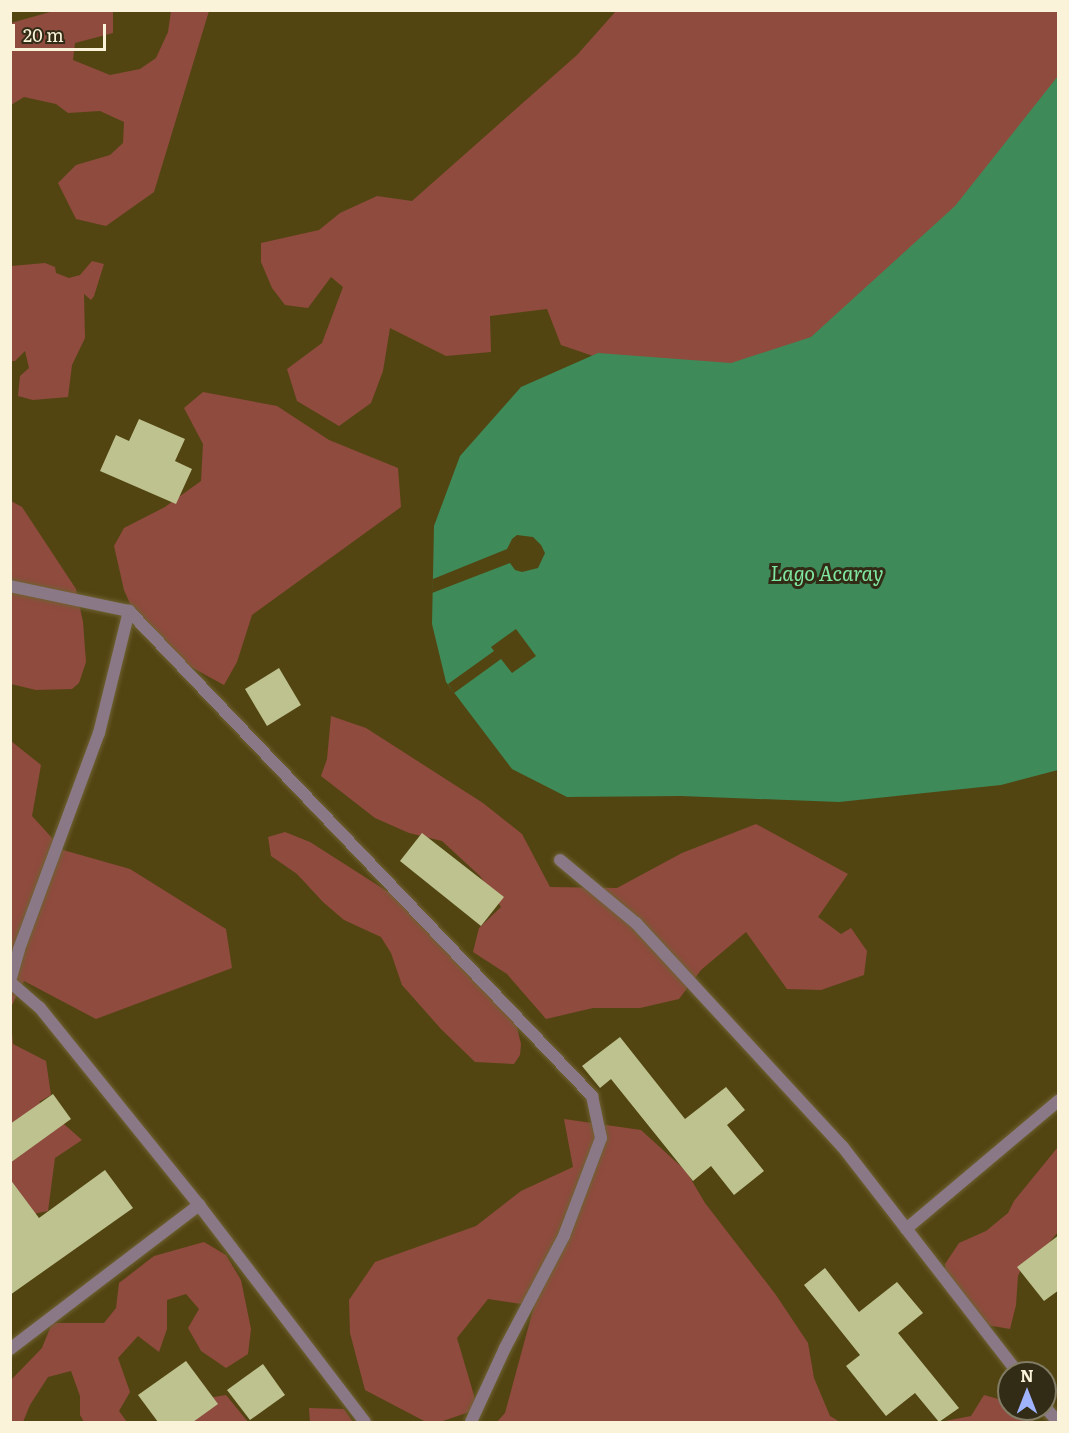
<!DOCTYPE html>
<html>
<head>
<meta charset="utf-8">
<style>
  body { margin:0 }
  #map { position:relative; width:1069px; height:1433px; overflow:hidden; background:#534512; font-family:Literata,serif }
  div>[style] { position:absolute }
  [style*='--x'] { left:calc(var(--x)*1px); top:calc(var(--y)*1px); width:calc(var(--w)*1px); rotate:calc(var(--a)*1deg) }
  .green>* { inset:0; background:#8f4b3e }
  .water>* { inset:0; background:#3e8a58 }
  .pier>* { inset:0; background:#534512 }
  .building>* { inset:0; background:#bdc28f }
  .roads { filter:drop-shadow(0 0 2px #6e6132) drop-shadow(0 0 2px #6e6132) }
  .street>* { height:12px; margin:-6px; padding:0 6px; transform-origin:6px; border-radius:6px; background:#8a7887 }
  span { translate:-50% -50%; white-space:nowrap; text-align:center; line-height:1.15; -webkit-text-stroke:6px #322c17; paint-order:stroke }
  .water-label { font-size:20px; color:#80e7a0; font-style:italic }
  .frame { position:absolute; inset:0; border:12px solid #fbf3d9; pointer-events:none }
  .north { position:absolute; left:997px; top:1361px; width:60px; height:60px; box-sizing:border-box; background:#322c17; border:2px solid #827c65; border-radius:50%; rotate:0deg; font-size:16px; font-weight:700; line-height:24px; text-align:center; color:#fbf3d9 }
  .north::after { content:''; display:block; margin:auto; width:21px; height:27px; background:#a0b3fd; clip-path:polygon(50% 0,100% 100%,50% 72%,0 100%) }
  .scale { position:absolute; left:12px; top:24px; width:94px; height:27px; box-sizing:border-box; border:3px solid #fbf3d9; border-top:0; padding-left:8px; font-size:18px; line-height:21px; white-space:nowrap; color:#fbf3d9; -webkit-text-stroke:4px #322c17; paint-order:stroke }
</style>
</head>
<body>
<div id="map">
  <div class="green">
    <i style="clip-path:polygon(84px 11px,113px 12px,113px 33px,75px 43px,73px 60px,110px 75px,140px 69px,156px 58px,168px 32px,171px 11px,209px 11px,154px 192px,106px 226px,76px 219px,58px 183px,76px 165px,110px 155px,123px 143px,124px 122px,100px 111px,68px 113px,56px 104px,24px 97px,11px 105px,11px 23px,50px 12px)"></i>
    <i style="clip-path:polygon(616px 11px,1058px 11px,1058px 119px,810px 357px,637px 371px,561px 345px,547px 309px,490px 316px,491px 352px,446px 356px,390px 328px,383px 371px,371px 403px,339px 426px,297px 401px,287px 369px,322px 343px,343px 287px,331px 277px,308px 308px,285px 305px,272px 288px,261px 262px,261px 243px,319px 230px,340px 213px,377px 196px,412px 201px,577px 55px)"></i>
    <i style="clip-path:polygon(92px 261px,104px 264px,94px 296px,91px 300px,84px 294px,85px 338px,72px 365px,68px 397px,33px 400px,18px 396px,20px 376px,29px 368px,25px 351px,15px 361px,11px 361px,11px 266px,45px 263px,55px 267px,56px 273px,69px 278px,80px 275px)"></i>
    <i style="clip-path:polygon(203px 392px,277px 406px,329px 440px,398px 468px,401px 507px,252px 615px,237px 662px,224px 685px,180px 661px,142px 631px,124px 590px,114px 546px,124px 528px,165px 507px,201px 481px,203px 444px,184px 408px)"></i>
    <i style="clip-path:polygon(11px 501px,22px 507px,76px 589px,83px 622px,86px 662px,79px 683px,72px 689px,36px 690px,11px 684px)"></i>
    <i style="clip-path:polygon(331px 716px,366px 728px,483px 803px,522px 834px,550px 887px,617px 888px,682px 853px,756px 824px,848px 874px,818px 917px,841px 934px,851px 928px,867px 951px,864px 975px,821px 990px,787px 989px,746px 932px,701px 970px,679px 999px,640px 1008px,593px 1008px,546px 1019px,507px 974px,473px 952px,479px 928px,501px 907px,480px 876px,442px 841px,409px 833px,375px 818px,321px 776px,327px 759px)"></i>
    <i style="clip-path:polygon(11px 741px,41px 765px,32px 816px,63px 850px,130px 869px,226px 929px,232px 968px,96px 1019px,24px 981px,11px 1007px)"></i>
    <i style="clip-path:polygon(285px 832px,310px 842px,404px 902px,515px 1019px,521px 1044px,520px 1055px,514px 1064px,475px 1062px,441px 1029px,402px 985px,391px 953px,381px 937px,344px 920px,323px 902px,297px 874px,271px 856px,268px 837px)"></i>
    <i style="clip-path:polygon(10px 1011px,13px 1044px,46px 1061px,51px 1095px,39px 1102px,82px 1140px,55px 1158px,48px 1211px,28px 1215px,11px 1201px)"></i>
    <i style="clip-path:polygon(564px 1119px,641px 1130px,686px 1171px,705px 1203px,776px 1295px,808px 1343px,814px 1378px,830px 1416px,840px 1422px,497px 1422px,505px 1413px,534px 1306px,488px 1299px,457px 1338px,478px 1409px,440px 1422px,426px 1422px,365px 1390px,350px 1333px,349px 1300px,375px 1262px,476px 1226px,521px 1191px,573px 1167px)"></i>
    <i style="clip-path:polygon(1058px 1147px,1058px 1232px,1044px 1249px,1024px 1263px,1018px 1276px,1016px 1305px,1010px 1329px,981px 1324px,962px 1310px,946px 1291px,945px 1264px,959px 1243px,986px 1231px,1008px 1213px,1014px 1201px)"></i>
    <i style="clip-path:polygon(204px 1242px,226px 1255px,241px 1280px,251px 1329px,248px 1354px,226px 1368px,201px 1351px,188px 1328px,199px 1309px,186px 1294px,167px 1300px,167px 1329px,159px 1352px,138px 1336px,118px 1358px,130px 1392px,119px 1411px,127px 1422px,84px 1422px,80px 1415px,80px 1396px,71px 1371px,48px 1377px,30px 1405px,23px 1422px,11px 1422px,11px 1380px,42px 1348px,52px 1323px,104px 1323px,116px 1308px,119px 1283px,154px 1256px)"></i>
    <i style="clip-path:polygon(226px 1395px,248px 1422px,169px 1422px,197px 1400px)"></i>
    <i style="clip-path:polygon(984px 1395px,1009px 1402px,1009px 1409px,1022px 1409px,1035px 1422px,940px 1422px,971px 1416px)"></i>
    <i style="clip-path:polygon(309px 1408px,344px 1409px,353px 1422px,310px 1422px)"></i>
  </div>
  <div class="water">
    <i style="clip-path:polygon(1058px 76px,1058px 770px,1001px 785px,839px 802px,681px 796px,567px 797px,512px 769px,446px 682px,432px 624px,434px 526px,460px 456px,521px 387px,598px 353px,731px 363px,811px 337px,955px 206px)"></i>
  </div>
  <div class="pier">
    <i style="clip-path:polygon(517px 535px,533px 537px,541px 545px,545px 553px,538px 568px,522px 572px,515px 570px,510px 563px,432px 593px,433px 579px,507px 549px,512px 539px)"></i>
    <i style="clip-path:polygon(516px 629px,536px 656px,512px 673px,501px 659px,454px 693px,448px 684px,494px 651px,491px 647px)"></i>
  </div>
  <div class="building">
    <i style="clip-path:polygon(139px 419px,185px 439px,175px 461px,192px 469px,176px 504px,100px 471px,116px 435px,129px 441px)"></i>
    <i style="clip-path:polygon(279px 668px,301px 705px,267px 726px,245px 689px)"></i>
    <i style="clip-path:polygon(422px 833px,504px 897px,481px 926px,400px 861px)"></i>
    <i style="clip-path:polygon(620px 1037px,685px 1119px,726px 1087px,745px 1110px,727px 1125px,764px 1171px,734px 1195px,711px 1166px,693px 1181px,611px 1079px,600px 1088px,582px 1066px)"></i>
    <i style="clip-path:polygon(53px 1094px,71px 1119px,10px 1163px,10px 1124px)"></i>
    <i style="clip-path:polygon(105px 1170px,133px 1208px,10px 1295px,10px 1179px,39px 1218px)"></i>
    <i style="clip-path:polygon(1059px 1235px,1059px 1290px,1044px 1301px,1017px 1267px)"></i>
    <i style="clip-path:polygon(825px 1268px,859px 1312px,897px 1282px,923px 1313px,898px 1333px,959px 1408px,939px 1422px,915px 1393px,886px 1416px,846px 1366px,860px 1355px,804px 1285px)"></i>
    <i style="clip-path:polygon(186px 1361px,218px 1404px,193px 1422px,158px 1422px,138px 1395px)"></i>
    <i style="clip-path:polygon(263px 1364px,285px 1395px,250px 1420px,227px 1390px)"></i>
  </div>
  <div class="roads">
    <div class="street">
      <i style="--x:10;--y:586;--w:122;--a:11.9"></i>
      <i style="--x:129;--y:611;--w:671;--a:46.33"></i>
      <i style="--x:592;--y:1096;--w:43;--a:77.9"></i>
      <i style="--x:601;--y:1138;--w:105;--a:110.7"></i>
      <i style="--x:564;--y:1236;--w:127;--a:117.8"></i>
      <i style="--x:505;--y:1348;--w:81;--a:114.7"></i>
      <i style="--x:560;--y:860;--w:99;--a:39.7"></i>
      <i style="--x:636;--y:923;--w:304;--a:47.3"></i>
      <i style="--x:842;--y:1146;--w:287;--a:52.2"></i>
      <i style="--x:10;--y:981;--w:33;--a:-74"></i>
      <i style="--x:19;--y:949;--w:230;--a:-69.7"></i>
      <i style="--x:99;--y:733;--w:126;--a:-76.2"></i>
      <i style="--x:10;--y:982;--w:40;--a:41"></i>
      <i style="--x:40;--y:1008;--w:253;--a:51.1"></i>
      <i style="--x:199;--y:1205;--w:273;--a:52.6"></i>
      <i style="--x:906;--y:1229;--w:199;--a:-40.1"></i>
      <i style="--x:10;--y:1349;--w:238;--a:-37.3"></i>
      <i style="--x:1045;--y:1407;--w:20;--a:49"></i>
    </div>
  </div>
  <div class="water-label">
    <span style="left:827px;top:572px">Lago Acaray</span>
  </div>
  <div class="frame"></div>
  <div class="north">N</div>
  <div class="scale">20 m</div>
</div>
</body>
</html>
